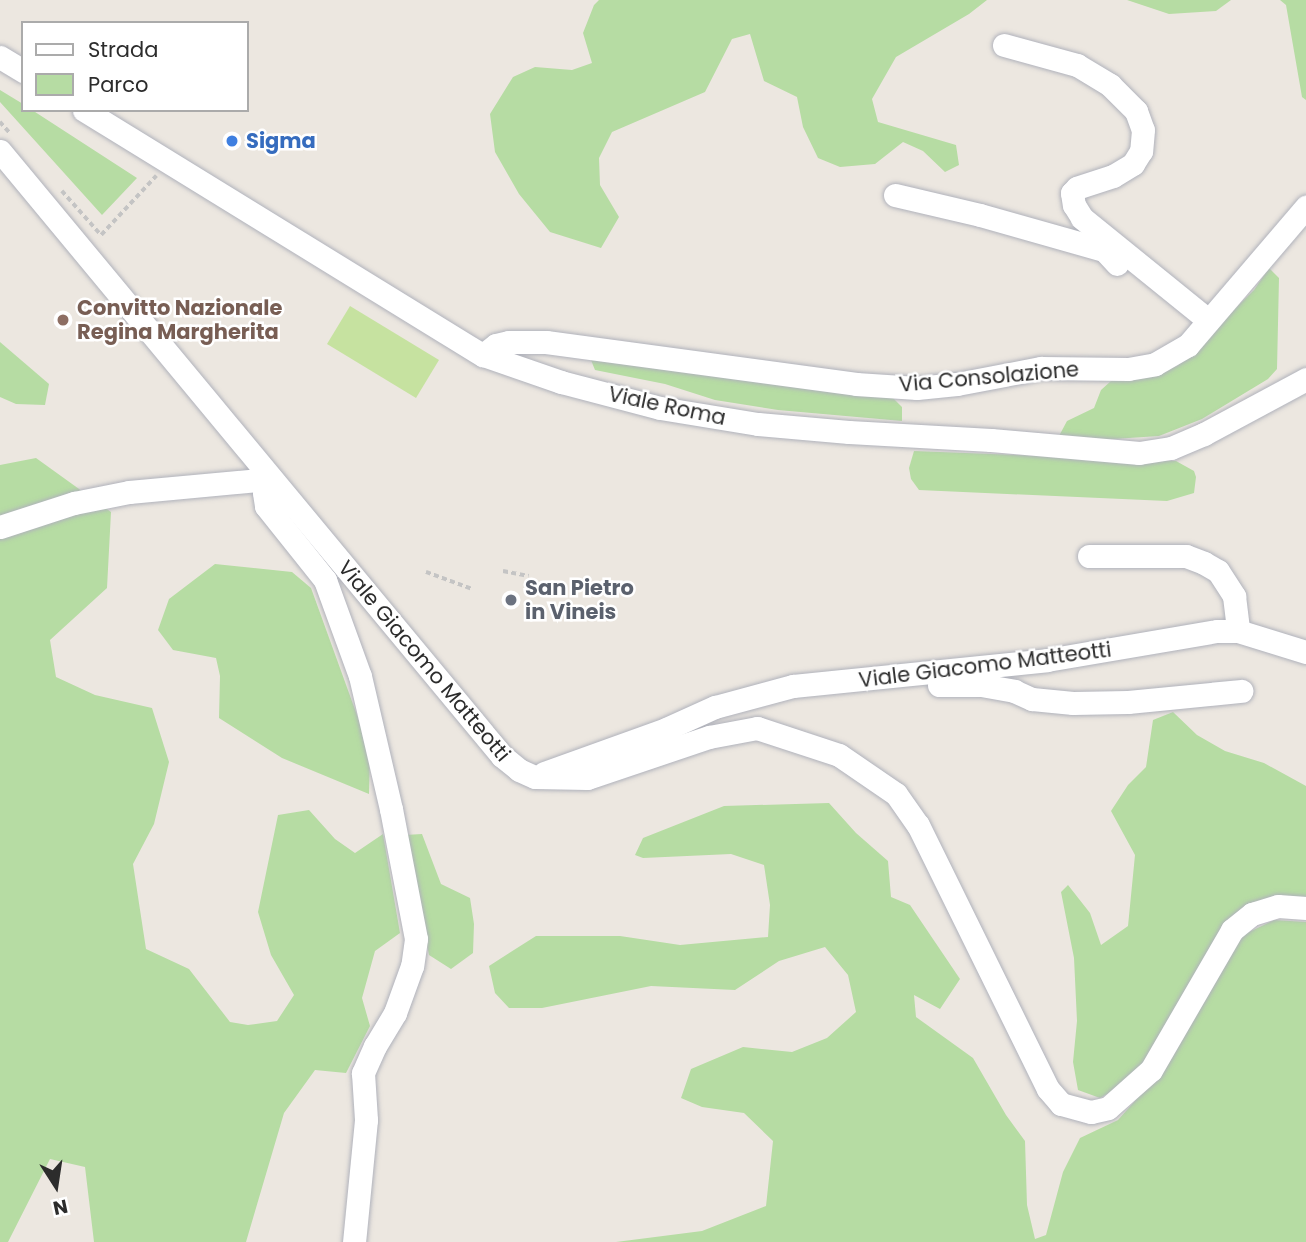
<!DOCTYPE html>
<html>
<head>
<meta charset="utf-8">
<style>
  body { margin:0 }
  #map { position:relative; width:1306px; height:1242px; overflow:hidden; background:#ece7e0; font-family:Poppins,sans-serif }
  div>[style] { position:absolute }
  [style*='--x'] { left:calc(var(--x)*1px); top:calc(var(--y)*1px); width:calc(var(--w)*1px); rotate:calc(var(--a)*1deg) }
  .green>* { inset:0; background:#b6dca3 }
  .pitch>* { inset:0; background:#c6e2a0 }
  .path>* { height:3.5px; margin-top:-1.75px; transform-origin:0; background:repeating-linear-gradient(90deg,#c4c4c4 0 5px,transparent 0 8.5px) }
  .roads { filter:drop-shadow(0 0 2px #b0b2bb) drop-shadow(0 0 2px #b0b2bb) }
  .minor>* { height:23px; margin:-11.5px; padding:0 11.5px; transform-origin:11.5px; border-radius:11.5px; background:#fff }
  .dots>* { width:19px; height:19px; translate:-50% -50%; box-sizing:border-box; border:4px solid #fff; border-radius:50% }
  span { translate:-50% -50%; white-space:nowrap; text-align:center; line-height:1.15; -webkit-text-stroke:5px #fff; paint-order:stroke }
  .shop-label { font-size:21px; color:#366cbe; font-weight:700 }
  .left { translate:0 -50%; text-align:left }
  .education-label { font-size:21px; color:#785e54; font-weight:700 }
  .street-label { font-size:21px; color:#2c2c2c }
  .worship-label { font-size:21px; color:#5b616d; font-weight:700 }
  .legend { position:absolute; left:21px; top:21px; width:228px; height:91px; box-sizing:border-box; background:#fff; border:2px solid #ababab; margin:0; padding:9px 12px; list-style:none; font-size:21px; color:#2c2c2c }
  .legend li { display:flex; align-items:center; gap:14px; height:35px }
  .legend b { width:35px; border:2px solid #ababab }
  .north { position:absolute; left:21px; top:1151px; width:70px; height:70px; -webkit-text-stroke:5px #fff; paint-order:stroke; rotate:168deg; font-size:19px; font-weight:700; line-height:28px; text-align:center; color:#2c2c2c }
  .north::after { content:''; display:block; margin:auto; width:24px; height:32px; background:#2c2c2c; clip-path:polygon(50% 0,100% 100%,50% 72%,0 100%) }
</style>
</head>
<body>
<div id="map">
  <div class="green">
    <i style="clip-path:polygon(599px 0,987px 0,969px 14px,896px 57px,872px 99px,878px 122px,956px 145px,959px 165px,945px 172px,923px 151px,903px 142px,875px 164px,840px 167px,818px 158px,803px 127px,797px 97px,764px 81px,750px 34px,732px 39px,705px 92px,612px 132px,599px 158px,600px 185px,619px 217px,601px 248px,550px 232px,519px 194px,495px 152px,490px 114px,513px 77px,535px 67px,572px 70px,592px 63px,583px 33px,594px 5px)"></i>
    <i style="clip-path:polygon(1127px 0,1231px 0,1216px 11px,1169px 14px)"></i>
    <i style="clip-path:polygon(1280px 0,1306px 0,1306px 100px,1302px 97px,1286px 5px)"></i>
    <i style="clip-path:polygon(0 90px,23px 104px,23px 110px,32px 110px,137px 178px,102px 215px,0 102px)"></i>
    <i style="clip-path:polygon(1269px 268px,1279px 278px,1277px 369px,1268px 379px,1202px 419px,1159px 436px,1068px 442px,1059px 436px,1067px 421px,1094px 408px,1101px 390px,1111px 381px,1177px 366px,1254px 290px)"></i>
    <i style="clip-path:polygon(0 342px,49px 384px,45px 405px,16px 404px,0 397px)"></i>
    <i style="clip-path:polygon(595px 358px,891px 396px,902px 407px,902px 421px,778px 410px,715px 400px,665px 384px,595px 370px,591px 360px)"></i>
    <i style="clip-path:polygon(914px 451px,1176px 461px,1194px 471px,1196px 477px,1194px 493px,1167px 501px,919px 490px,911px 479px,909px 468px)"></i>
    <i style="clip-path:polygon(36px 458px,111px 512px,107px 588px,50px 640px,56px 677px,95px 695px,152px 708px,169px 762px,154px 824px,133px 864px,146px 949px,189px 969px,230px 1022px,248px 1025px,277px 1021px,294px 995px,271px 955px,258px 912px,278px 815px,309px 810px,335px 839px,355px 853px,383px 834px,400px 933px,375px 951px,362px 998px,370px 1026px,346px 1073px,315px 1070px,284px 1113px,246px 1242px,94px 1242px,85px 1167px,50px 1159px,8px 1242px,0 1242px,0 465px)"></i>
    <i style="clip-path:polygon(215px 564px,292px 572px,311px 588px,370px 751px,369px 794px,282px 758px,219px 718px,220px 676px,216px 658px,173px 650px,158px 630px,169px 599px)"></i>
    <i style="clip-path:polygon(1173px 712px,1197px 735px,1225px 751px,1264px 763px,1306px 786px,1306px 904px,1237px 913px,1139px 1076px,1100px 1098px,1078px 1090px,1073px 1062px,1077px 1021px,1074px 958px,1061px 892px,1068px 885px,1090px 913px,1101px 945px,1128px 926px,1135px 855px,1111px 811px,1128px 785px,1146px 767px,1153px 720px)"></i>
    <i style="clip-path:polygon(829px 803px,856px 833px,888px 861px,891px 897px,910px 905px,960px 979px,940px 1009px,914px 995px,916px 1017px,973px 1058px,1006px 1115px,1025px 1141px,1027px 1205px,1035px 1239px,1046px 1235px,1063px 1172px,1080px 1138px,1118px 1120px,1158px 1075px,1229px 949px,1245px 934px,1274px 920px,1306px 922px,1306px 1242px,616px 1242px,702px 1231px,766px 1206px,773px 1141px,744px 1113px,702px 1107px,681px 1098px,691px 1069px,743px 1047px,792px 1052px,827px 1038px,856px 1012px,848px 975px,825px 947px,779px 961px,735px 990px,651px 986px,542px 1008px,509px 1008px,495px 993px,489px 966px,536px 936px,620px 936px,680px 945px,768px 937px,770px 905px,764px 865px,731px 854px,643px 858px,635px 855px,643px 838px,724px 806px)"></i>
    <i style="clip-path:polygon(422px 834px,441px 884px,470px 898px,474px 924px,473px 953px,451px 969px,429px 955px,405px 835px)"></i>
  </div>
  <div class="pitch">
    <i style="clip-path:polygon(350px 306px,439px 360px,416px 398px,327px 344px)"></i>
  </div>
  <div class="path">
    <i style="--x:0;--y:122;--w:15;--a:48"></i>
    <i style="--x:62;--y:191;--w:59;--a:48.4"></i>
    <i style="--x:101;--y:235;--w:81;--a:-47"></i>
    <i style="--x:503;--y:571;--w:26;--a:11"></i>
    <i style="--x:426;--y:572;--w:49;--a:20.3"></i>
  </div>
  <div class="roads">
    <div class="minor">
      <i style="--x:1004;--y:45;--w:76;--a:15.3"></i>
      <i style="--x:1077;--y:65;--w:39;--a:31"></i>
      <i style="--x:1110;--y:85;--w:37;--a:45"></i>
      <i style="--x:1136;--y:111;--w:20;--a:70"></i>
      <i style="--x:1143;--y:130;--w:21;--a:95"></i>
      <i style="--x:1141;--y:151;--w:15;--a:122"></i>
      <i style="--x:1133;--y:164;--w:23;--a:149"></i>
      <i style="--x:1113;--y:176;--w:38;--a:162"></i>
      <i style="--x:1077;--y:188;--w:7;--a:135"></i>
      <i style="--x:1072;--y:193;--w:12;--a:81"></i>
      <i style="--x:1074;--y:205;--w:15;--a:58"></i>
      <i style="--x:1082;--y:218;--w:162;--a:39"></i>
      <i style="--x:0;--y:57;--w:27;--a:31"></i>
      <i style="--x:84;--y:110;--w:468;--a:31.6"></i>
      <i style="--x:483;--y:355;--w:83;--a:19.1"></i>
      <i style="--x:561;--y:382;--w:102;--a:14.7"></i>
      <i style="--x:660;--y:408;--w:99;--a:9.3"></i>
      <i style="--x:758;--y:424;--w:91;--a:5"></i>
      <i style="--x:849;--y:432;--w:142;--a:3.2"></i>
      <i style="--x:991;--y:440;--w:149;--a:5"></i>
      <i style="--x:1139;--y:453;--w:32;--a:-9"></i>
      <i style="--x:1171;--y:448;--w:36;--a:-23"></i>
      <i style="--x:1204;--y:434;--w:116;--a:-28.3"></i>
      <i style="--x:0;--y:151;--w:786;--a:50.32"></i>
      <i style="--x:502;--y:756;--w:22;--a:39"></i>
      <i style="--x:519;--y:770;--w:17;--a:24"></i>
      <i style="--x:535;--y:777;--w:52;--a:1.1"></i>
      <i style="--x:587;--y:778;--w:129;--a:-18.6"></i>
      <i style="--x:709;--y:737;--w:49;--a:-10.6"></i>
      <i style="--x:757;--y:728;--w:86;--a:18.2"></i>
      <i style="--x:839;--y:755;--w:69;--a:34.4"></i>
      <i style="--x:896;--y:794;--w:38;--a:55"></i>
      <i style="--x:918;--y:825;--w:294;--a:63.8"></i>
      <i style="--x:1048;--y:1089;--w:20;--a:49"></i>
      <i style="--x:1061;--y:1104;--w:31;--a:15"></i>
      <i style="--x:1091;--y:1112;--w:17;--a:-13"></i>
      <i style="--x:1108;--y:1108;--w:57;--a:-41.5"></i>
      <i style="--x:1151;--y:1070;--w:162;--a:-59.9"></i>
      <i style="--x:1232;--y:930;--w:26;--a:-39"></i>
      <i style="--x:1252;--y:914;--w:27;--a:-17"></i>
      <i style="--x:1278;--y:906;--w:28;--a:4"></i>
      <i style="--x:895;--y:195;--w:87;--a:13.2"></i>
      <i style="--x:980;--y:215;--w:129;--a:15.8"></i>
      <i style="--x:1104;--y:250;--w:19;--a:47"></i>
      <i style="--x:483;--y:355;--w:16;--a:-38"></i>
      <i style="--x:496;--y:345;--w:13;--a:-13"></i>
      <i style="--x:509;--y:342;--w:37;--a:0"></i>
      <i style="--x:546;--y:342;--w:313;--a:7.7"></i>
      <i style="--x:856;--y:384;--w:61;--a:3.8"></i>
      <i style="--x:917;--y:388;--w:40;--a:-5.7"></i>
      <i style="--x:957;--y:384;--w:86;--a:-10.8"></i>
      <i style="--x:1041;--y:368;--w:87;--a:0.7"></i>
      <i style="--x:1128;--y:369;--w:27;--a:-10"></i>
      <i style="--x:1155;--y:364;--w:38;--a:-30"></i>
      <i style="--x:1188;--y:345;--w:182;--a:-49.5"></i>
      <i style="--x:0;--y:527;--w:78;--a:-18"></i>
      <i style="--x:74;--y:503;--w:56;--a:-11.3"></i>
      <i style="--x:129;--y:492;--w:142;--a:-5.3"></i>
      <i style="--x:270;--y:479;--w:15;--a:113"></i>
      <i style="--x:264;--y:493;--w:13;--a:81"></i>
      <i style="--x:266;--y:506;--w:95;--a:51.4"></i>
      <i style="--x:325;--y:580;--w:102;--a:70"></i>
      <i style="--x:360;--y:676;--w:137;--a:76.9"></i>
      <i style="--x:391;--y:809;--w:132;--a:79.1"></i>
      <i style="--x:416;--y:939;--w:27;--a:98"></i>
      <i style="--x:412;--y:966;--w:50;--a:109.9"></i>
      <i style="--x:395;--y:1013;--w:39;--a:121"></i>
      <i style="--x:375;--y:1046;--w:30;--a:114"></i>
      <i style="--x:363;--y:1073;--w:47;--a:86.3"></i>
      <i style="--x:366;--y:1120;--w:123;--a:95.6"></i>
      <i style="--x:1089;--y:556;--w:97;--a:0"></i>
      <i style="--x:1186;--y:556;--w:19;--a:21"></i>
      <i style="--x:1204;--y:563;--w:16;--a:30"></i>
      <i style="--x:1218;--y:571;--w:30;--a:57"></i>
      <i style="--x:1234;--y:596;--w:35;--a:83"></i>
      <i style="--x:939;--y:685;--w:42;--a:0"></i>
      <i style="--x:981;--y:685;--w:34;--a:10"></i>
      <i style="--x:1014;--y:691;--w:20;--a:24"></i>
      <i style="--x:1032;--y:699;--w:41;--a:5.6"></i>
      <i style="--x:1073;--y:703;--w:55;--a:-1"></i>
      <i style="--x:1128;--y:702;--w:114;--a:-5.6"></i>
      <i style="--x:544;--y:773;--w:130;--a:-19.8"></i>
      <i style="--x:666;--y:729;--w:54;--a:-24.2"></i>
      <i style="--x:715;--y:707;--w:81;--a:-15.1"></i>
      <i style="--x:793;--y:686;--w:255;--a:-5.8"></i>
      <i style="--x:1047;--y:660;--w:172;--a:-9.7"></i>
      <i style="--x:1217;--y:631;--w:21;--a:0"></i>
      <i style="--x:1238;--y:631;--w:71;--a:17.2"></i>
    </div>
  </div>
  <div class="dots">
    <i style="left:232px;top:141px;background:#3f7fe0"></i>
    <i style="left:63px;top:320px;background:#8d6e63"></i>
    <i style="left:511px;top:600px;background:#6b7280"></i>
  </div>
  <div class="shop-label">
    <span class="left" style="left:246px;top:141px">Sigma</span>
  </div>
  <div class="education-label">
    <span class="left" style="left:77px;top:320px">Convitto Nazionale<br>Regina Margherita</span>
  </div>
  <div class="street-label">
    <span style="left:989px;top:377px;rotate:-5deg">Via Consolazione</span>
    <span style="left:667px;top:406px;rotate:12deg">Viale Roma</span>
    <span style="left:424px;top:661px;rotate:50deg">Viale Giacomo Matteotti</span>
    <span style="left:985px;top:665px;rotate:-7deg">Viale Giacomo Matteotti</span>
  </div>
  <div class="worship-label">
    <span class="left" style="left:525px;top:600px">San Pietro<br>in Vineis</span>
  </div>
  <ul class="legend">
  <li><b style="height:9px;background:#fff"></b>Strada</li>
  <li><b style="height:19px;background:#b6dca3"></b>Parco</li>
  </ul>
  <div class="north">N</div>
</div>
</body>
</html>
